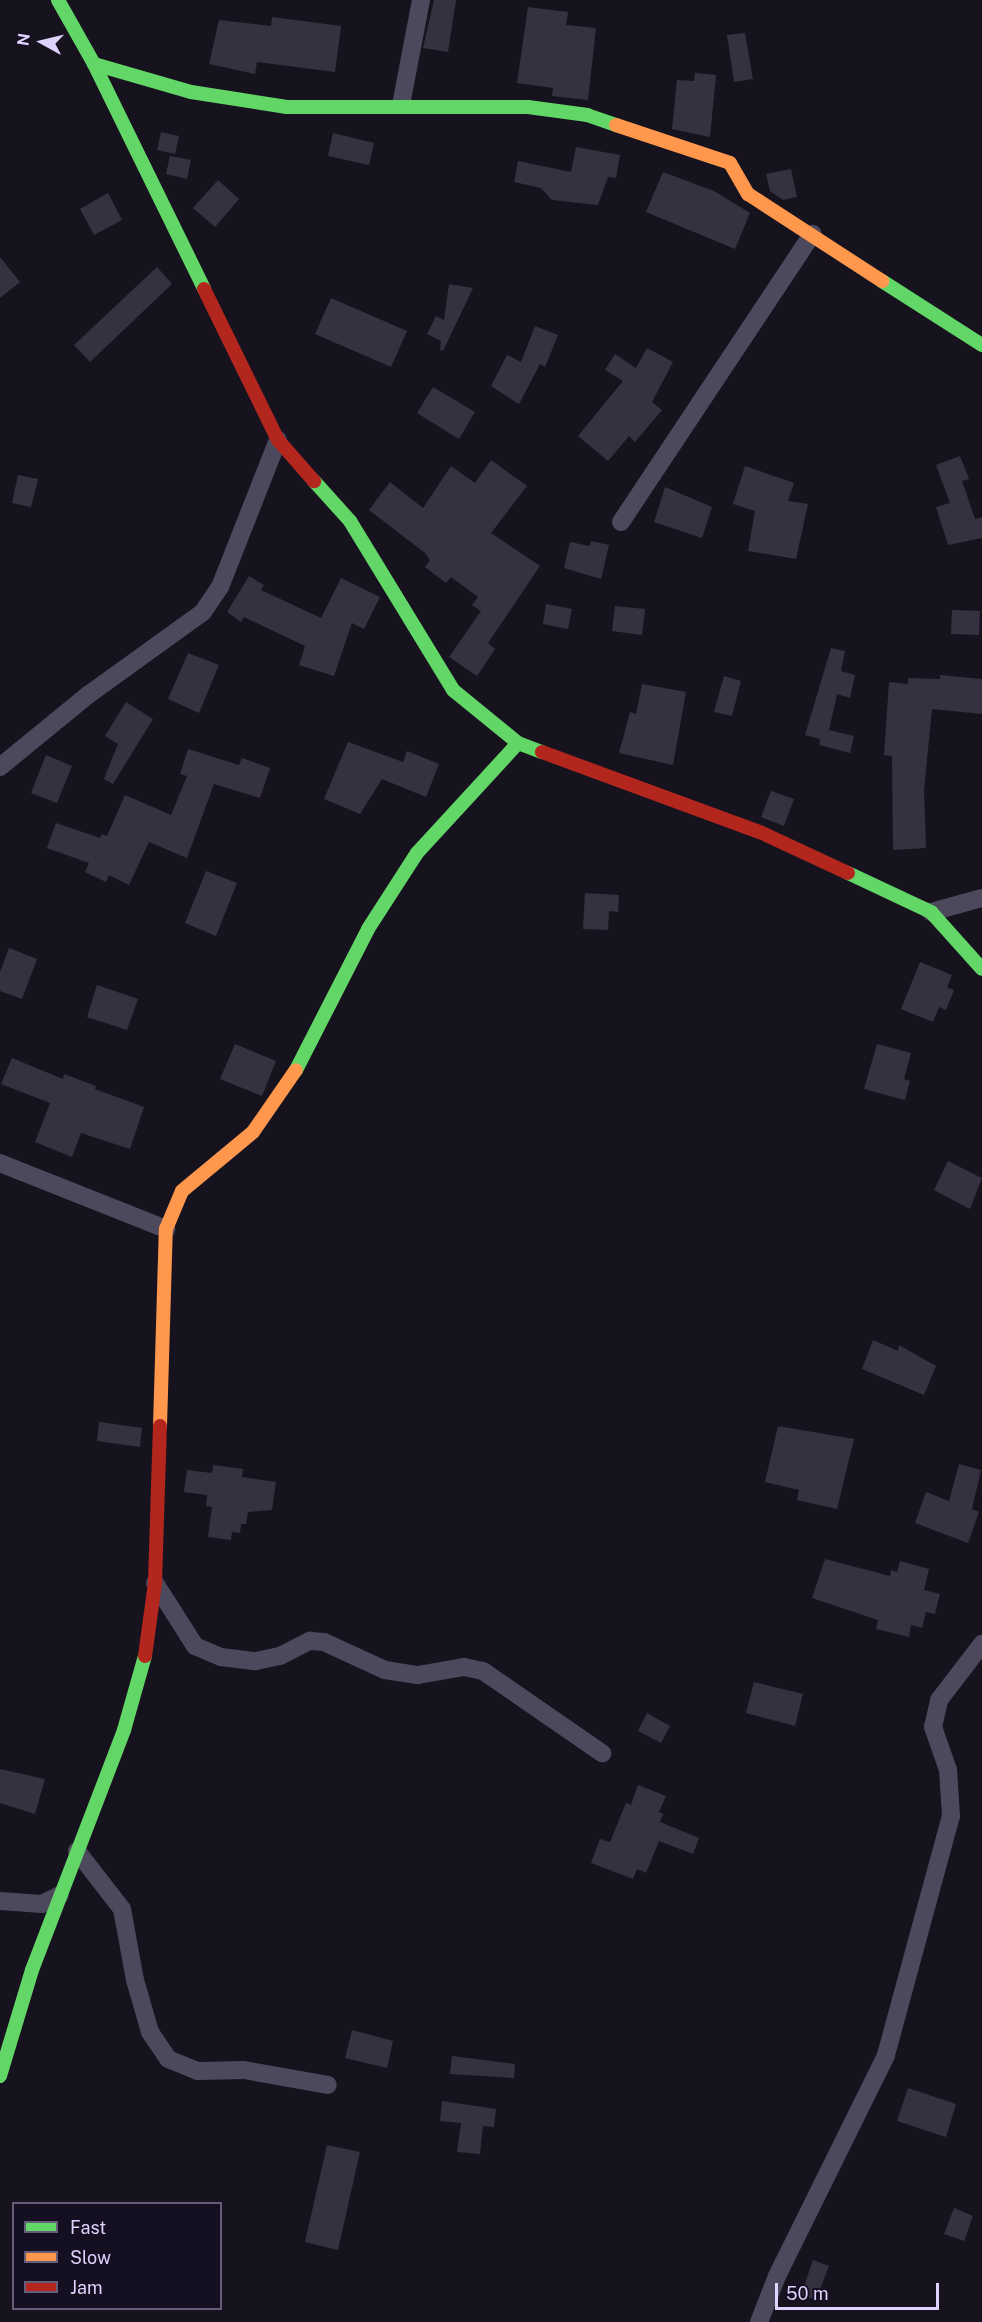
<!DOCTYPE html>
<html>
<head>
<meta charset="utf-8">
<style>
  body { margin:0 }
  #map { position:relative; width:982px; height:2322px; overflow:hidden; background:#16131e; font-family:"Public Sans",sans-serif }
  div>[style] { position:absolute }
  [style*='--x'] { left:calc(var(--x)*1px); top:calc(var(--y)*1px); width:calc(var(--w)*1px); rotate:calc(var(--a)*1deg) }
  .building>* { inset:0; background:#363140 }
  .street>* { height:18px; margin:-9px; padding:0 9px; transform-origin:9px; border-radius:9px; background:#4c495d }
  .fast>* { height:14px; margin:-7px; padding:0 7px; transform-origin:7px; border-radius:7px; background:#63d668 }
  .slow>* { height:14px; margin:-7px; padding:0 7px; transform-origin:7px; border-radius:7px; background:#ff974d }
  .jam>* { height:14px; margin:-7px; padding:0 7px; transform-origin:7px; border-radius:7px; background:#b3261e }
  span { translate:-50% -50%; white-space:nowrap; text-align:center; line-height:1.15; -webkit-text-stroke:4.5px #150f22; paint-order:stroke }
  .legend { position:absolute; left:12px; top:2202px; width:210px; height:108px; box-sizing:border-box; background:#150f22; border:2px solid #655d79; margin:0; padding:8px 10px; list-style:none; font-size:18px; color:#ddd3fc }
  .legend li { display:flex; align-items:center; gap:12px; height:30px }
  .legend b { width:30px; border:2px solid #655d79 }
  .north { position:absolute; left:12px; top:12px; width:60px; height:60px; -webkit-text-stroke:4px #150f22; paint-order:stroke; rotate:278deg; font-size:16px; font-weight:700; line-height:24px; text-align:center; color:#ddd3fc }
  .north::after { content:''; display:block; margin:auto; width:21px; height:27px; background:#ddd3fc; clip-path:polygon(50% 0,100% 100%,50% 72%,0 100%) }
  .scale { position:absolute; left:775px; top:2283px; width:164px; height:27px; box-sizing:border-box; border:3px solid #ddd3fc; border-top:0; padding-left:8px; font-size:18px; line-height:21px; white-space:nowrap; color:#ddd3fc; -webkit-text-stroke:4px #150f22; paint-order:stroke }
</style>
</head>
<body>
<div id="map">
  <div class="building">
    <i style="clip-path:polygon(434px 0,456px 0,448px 52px,423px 48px)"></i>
    <i style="clip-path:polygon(528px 7px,568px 12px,566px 25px,596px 28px,588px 100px,552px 96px,553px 88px,517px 83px)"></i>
    <i style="clip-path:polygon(272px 17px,341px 26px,335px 72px,257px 62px,255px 74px,209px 64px,219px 20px,271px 26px)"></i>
    <i style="clip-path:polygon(745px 33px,753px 79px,734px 82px,727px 35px)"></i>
    <i style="clip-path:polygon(695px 73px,716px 75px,710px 137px,672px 129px,677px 80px,694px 81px)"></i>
    <i style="clip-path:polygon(161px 132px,179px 136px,175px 154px,157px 150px)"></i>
    <i style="clip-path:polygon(333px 133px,374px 143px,369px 165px,328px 156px)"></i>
    <i style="clip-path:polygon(576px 147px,620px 155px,616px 178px,608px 177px,598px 205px,552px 200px,541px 188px,514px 182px,518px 161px,571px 172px)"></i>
    <i style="clip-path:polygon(170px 156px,191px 160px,187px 179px,166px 174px)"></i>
    <i style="clip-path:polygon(791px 169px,797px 197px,783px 200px,770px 191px,766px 174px)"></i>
    <i style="clip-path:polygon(663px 172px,714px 191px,750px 213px,735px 249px,646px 212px)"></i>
    <i style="clip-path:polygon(218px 180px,239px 199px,215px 227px,193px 208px)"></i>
    <i style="clip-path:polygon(108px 193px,122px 220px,94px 235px,80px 209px)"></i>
    <i style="clip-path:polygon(0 257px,20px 282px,0 298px)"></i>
    <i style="clip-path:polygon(157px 267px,172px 284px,90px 362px,74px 345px)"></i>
    <i style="clip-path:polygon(449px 284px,473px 288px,443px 351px,440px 350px,441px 341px,427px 334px,436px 316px,444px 320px)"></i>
    <i style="clip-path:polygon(331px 298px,407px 331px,391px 367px,315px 334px)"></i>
    <i style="clip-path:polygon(535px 326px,558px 335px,545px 367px,540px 364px,519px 404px,491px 386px,507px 355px,521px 362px)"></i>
    <i style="clip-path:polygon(647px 348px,673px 362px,652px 402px,662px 410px,635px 442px,629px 436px,608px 461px,578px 436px,623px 381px,605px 370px,615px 354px,636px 368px)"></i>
    <i style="clip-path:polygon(433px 387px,475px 412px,459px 439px,417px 413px)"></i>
    <i style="clip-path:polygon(960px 456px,969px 479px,962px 481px,975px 519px,982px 517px,982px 538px,948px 545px,936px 507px,950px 503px,936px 465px)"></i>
    <i style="clip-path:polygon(491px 460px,527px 486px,491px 533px,540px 566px,488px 643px,495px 649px,477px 676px,449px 657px,481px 611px,472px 605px,478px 597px,451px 577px,446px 583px,425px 567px,430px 560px,425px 553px,369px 510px,390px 482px,423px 508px,451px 466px,475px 483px)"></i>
    <i style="clip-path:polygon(745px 466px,794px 483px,788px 501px,808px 504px,796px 559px,748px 551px,755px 511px,733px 504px)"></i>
    <i style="clip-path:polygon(18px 475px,38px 479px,31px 507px,12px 503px)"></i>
    <i style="clip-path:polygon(665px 487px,712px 507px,702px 538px,654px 522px)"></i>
    <i style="clip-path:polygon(591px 541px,609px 545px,601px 579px,564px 568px,570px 542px,590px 546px)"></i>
    <i style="clip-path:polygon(249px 576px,264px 585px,261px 590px,321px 618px,341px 578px,380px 597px,364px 629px,352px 623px,334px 676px,299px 665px,305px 646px,244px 617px,241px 622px,227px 612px)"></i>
    <i style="clip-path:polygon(546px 604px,572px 609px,568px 629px,543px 624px)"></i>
    <i style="clip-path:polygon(615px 606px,645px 609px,642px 635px,612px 631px)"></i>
    <i style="clip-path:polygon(952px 610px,980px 611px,979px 635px,951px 634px)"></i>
    <i style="clip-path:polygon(831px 648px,845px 651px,841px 671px,855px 675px,850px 698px,837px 694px,829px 730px,854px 736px,850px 753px,819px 745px,820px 739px,805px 735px)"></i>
    <i style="clip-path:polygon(188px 653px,219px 665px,199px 713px,168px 699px)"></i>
    <i style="clip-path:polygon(940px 675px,982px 679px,982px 714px,932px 709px,924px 790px,926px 848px,893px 850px,892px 756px,884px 755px,889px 682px,908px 684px,908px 678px,940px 679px)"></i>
    <i style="clip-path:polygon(724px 676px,741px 681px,732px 716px,714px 712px)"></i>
    <i style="clip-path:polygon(642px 684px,686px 692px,673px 765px,619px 753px,630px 712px,636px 714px)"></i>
    <i style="clip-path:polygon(126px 702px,153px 719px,113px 784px,104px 779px,118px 744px,105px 736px)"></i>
    <i style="clip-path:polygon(348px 742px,403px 762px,407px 751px,439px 764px,426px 797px,382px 779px,360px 814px,324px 799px)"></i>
    <i style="clip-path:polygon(188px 749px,239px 765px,242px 758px,270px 768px,260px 798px,214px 784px,187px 858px,149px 842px,129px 885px,109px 875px,106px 882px,85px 872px,89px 863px,47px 848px,56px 823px,100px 838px,102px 834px,107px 836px,125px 795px,171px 815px,187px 776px,180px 774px)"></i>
    <i style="clip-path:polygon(46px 755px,72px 766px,57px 803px,31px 793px)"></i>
    <i style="clip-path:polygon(771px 791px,794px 799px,784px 826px,761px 817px)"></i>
    <i style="clip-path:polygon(206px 871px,237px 883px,216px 936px,185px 923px)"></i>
    <i style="clip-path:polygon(585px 893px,619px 895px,618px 912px,609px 911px,608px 930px,583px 929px)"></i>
    <i style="clip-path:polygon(9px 948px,37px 959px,22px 999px,0 991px,0 972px)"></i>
    <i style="clip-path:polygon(920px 962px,952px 975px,947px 987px,954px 990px,946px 1010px,939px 1007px,933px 1022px,901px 1009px)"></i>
    <i style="clip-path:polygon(97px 985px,138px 999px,127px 1030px,87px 1017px)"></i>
    <i style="clip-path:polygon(235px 1044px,276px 1061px,262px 1096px,220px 1079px)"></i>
    <i style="clip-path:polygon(877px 1044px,911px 1053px,904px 1079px,910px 1081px,905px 1100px,864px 1089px)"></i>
    <i style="clip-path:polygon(12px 1058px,63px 1079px,64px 1074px,96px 1086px,95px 1089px,144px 1107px,130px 1149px,81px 1133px,72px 1157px,35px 1142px,50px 1103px,1px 1084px)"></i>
    <i style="clip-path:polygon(948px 1161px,982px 1178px,970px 1209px,934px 1190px)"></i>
    <i style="clip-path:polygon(873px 1340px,898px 1351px,899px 1345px,936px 1366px,924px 1395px,862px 1369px)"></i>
    <i style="clip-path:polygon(99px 1422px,142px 1428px,140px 1447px,97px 1441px)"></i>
    <i style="clip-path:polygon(778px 1426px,854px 1439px,837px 1509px,797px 1500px,799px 1490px,765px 1482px)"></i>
    <i style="clip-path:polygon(959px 1464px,981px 1470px,972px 1509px,979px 1512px,968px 1543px,915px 1523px,926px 1492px,949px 1501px)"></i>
    <i style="clip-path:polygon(213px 1465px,243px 1469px,242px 1477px,276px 1482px,272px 1510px,248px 1512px,246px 1524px,241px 1524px,240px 1533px,232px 1532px,231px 1540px,208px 1537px,212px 1507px,206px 1506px,207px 1495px,184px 1492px,187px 1470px,212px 1473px)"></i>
    <i style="clip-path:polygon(825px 1559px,890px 1576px,891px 1570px,897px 1572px,900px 1561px,929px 1569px,924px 1590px,940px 1594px,935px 1614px,926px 1612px,922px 1628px,911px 1625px,909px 1637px,876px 1629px,878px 1620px,812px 1598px)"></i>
    <i style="clip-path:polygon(754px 1682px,803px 1694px,795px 1726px,746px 1713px)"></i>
    <i style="clip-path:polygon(647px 1713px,670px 1726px,661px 1743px,638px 1731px)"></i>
    <i style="clip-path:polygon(0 1769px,45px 1779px,35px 1814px,0 1803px)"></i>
    <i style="clip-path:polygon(638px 1785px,666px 1796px,659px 1812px,663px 1814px,660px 1822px,699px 1838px,693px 1854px,659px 1841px,646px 1873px,637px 1869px,633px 1879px,591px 1863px,600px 1839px,610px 1842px,626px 1803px,631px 1805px)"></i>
    <i style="clip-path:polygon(352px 2030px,393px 2041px,387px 2068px,345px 2058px)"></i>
    <i style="clip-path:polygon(452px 2056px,515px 2064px,514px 2078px,450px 2074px)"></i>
    <i style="clip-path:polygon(908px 2088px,956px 2104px,946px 2137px,897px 2121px)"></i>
    <i style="clip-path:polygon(442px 2101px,496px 2109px,494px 2127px,483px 2126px,480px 2154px,457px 2152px,461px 2123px,440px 2121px)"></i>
    <i style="clip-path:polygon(327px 2145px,360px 2152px,338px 2250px,305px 2242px)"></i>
    <i style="clip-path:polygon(954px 2208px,973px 2216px,964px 2241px,944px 2234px)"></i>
    <i style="clip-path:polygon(813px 2260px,829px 2266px,816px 2300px,801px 2295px)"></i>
  </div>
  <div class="street">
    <i style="--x:401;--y:105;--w:107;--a:-79.2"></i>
    <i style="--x:621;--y:522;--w:346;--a:-56.4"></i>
    <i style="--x:0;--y:767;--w:114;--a:-39.3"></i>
    <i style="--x:88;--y:695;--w:142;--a:-35.8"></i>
    <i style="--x:203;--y:612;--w:30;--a:-56"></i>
    <i style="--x:220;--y:587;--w:158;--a:-68.5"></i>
    <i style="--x:931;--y:912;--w:53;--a:-15.4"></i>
    <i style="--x:0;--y:1163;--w:179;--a:21.7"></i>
    <i style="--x:155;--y:1583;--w:75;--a:57.6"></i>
    <i style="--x:195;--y:1646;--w:28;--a:23"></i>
    <i style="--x:221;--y:1657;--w:35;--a:7"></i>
    <i style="--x:256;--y:1661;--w:25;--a:-12"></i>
    <i style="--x:280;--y:1656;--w:34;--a:-27"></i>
    <i style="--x:310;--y:1641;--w:14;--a:4"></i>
    <i style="--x:324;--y:1642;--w:67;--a:24.7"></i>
    <i style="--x:385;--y:1670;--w:33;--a:9"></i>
    <i style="--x:418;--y:1675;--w:47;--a:-9.9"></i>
    <i style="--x:464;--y:1667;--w:19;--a:12"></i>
    <i style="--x:483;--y:1671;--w:145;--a:34.6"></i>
    <i style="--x:77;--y:1851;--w:73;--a:52.2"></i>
    <i style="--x:122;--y:1909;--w:72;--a:79.6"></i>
    <i style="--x:135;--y:1980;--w:54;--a:73.9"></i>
    <i style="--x:150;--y:2032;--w:32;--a:56"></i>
    <i style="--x:168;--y:2059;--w:32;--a:22"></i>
    <i style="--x:198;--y:2071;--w:46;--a:-1.2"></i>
    <i style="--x:244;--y:2070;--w:85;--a:10.1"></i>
    <i style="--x:0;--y:1901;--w:42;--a:4.1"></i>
    <i style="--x:42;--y:1904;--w:20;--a:-27"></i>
    <i style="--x:759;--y:2322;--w:49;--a:-68.6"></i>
    <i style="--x:777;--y:2276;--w:246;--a:-63.7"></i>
    <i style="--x:886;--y:2055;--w:248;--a:-74.8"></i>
    <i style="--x:951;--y:1816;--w:46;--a:-93.7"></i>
    <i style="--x:948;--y:1770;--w:46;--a:-109.2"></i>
    <i style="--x:933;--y:1727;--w:28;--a:-77"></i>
    <i style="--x:939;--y:1700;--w:71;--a:-52.5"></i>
  </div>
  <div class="fast">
    <i style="--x:58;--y:0;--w:73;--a:60.6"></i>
    <i style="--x:94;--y:64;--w:250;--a:63.9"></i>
    <i style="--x:94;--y:64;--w:101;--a:16.1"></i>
    <i style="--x:191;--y:92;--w:97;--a:8.9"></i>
    <i style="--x:287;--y:107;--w:241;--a:0"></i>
    <i style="--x:528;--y:107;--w:60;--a:7.7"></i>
    <i style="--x:587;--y:115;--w:31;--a:19"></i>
    <i style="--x:882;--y:281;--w:119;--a:32.6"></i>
    <i style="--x:314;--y:481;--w:54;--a:48"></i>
    <i style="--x:350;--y:521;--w:198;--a:58.6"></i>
    <i style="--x:453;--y:690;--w:84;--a:39.2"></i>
    <i style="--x:518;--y:743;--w:26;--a:21"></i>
    <i style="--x:848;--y:873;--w:92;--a:25.2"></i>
    <i style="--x:931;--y:912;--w:76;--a:48.2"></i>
    <i style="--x:296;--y:1070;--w:158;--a:-62.9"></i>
    <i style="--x:368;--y:929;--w:90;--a:-57.2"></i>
    <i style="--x:417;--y:853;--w:149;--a:-47.4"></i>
    <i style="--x:0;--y:2076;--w:111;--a:-73.2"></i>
    <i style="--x:32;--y:1970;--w:257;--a:-69"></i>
    <i style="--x:124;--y:1730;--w:77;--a:-74.2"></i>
  </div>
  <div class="slow">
    <i style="--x:616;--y:125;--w:120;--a:18.4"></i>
    <i style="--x:730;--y:163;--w:36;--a:60"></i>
    <i style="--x:748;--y:194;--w:160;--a:33"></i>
    <i style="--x:160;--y:1426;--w:197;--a:-88.3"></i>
    <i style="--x:166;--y:1229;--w:41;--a:-67.2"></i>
    <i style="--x:182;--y:1191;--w:92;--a:-39.7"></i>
    <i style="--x:253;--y:1132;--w:75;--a:-55.3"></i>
  </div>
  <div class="jam">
    <i style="--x:204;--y:289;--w:168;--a:63.9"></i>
    <i style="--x:278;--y:440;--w:55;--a:48.7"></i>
    <i style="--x:542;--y:752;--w:232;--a:20.2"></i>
    <i style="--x:760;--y:832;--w:97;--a:25"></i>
    <i style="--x:145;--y:1656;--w:74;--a:-82.2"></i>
    <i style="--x:155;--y:1583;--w:157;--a:-88.2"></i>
  </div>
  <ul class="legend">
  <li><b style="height:8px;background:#63d668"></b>Fast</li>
  <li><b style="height:8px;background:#ff974d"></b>Slow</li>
  <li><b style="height:8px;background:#b3261e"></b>Jam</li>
  </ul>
  <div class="north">N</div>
  <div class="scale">50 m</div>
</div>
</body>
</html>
